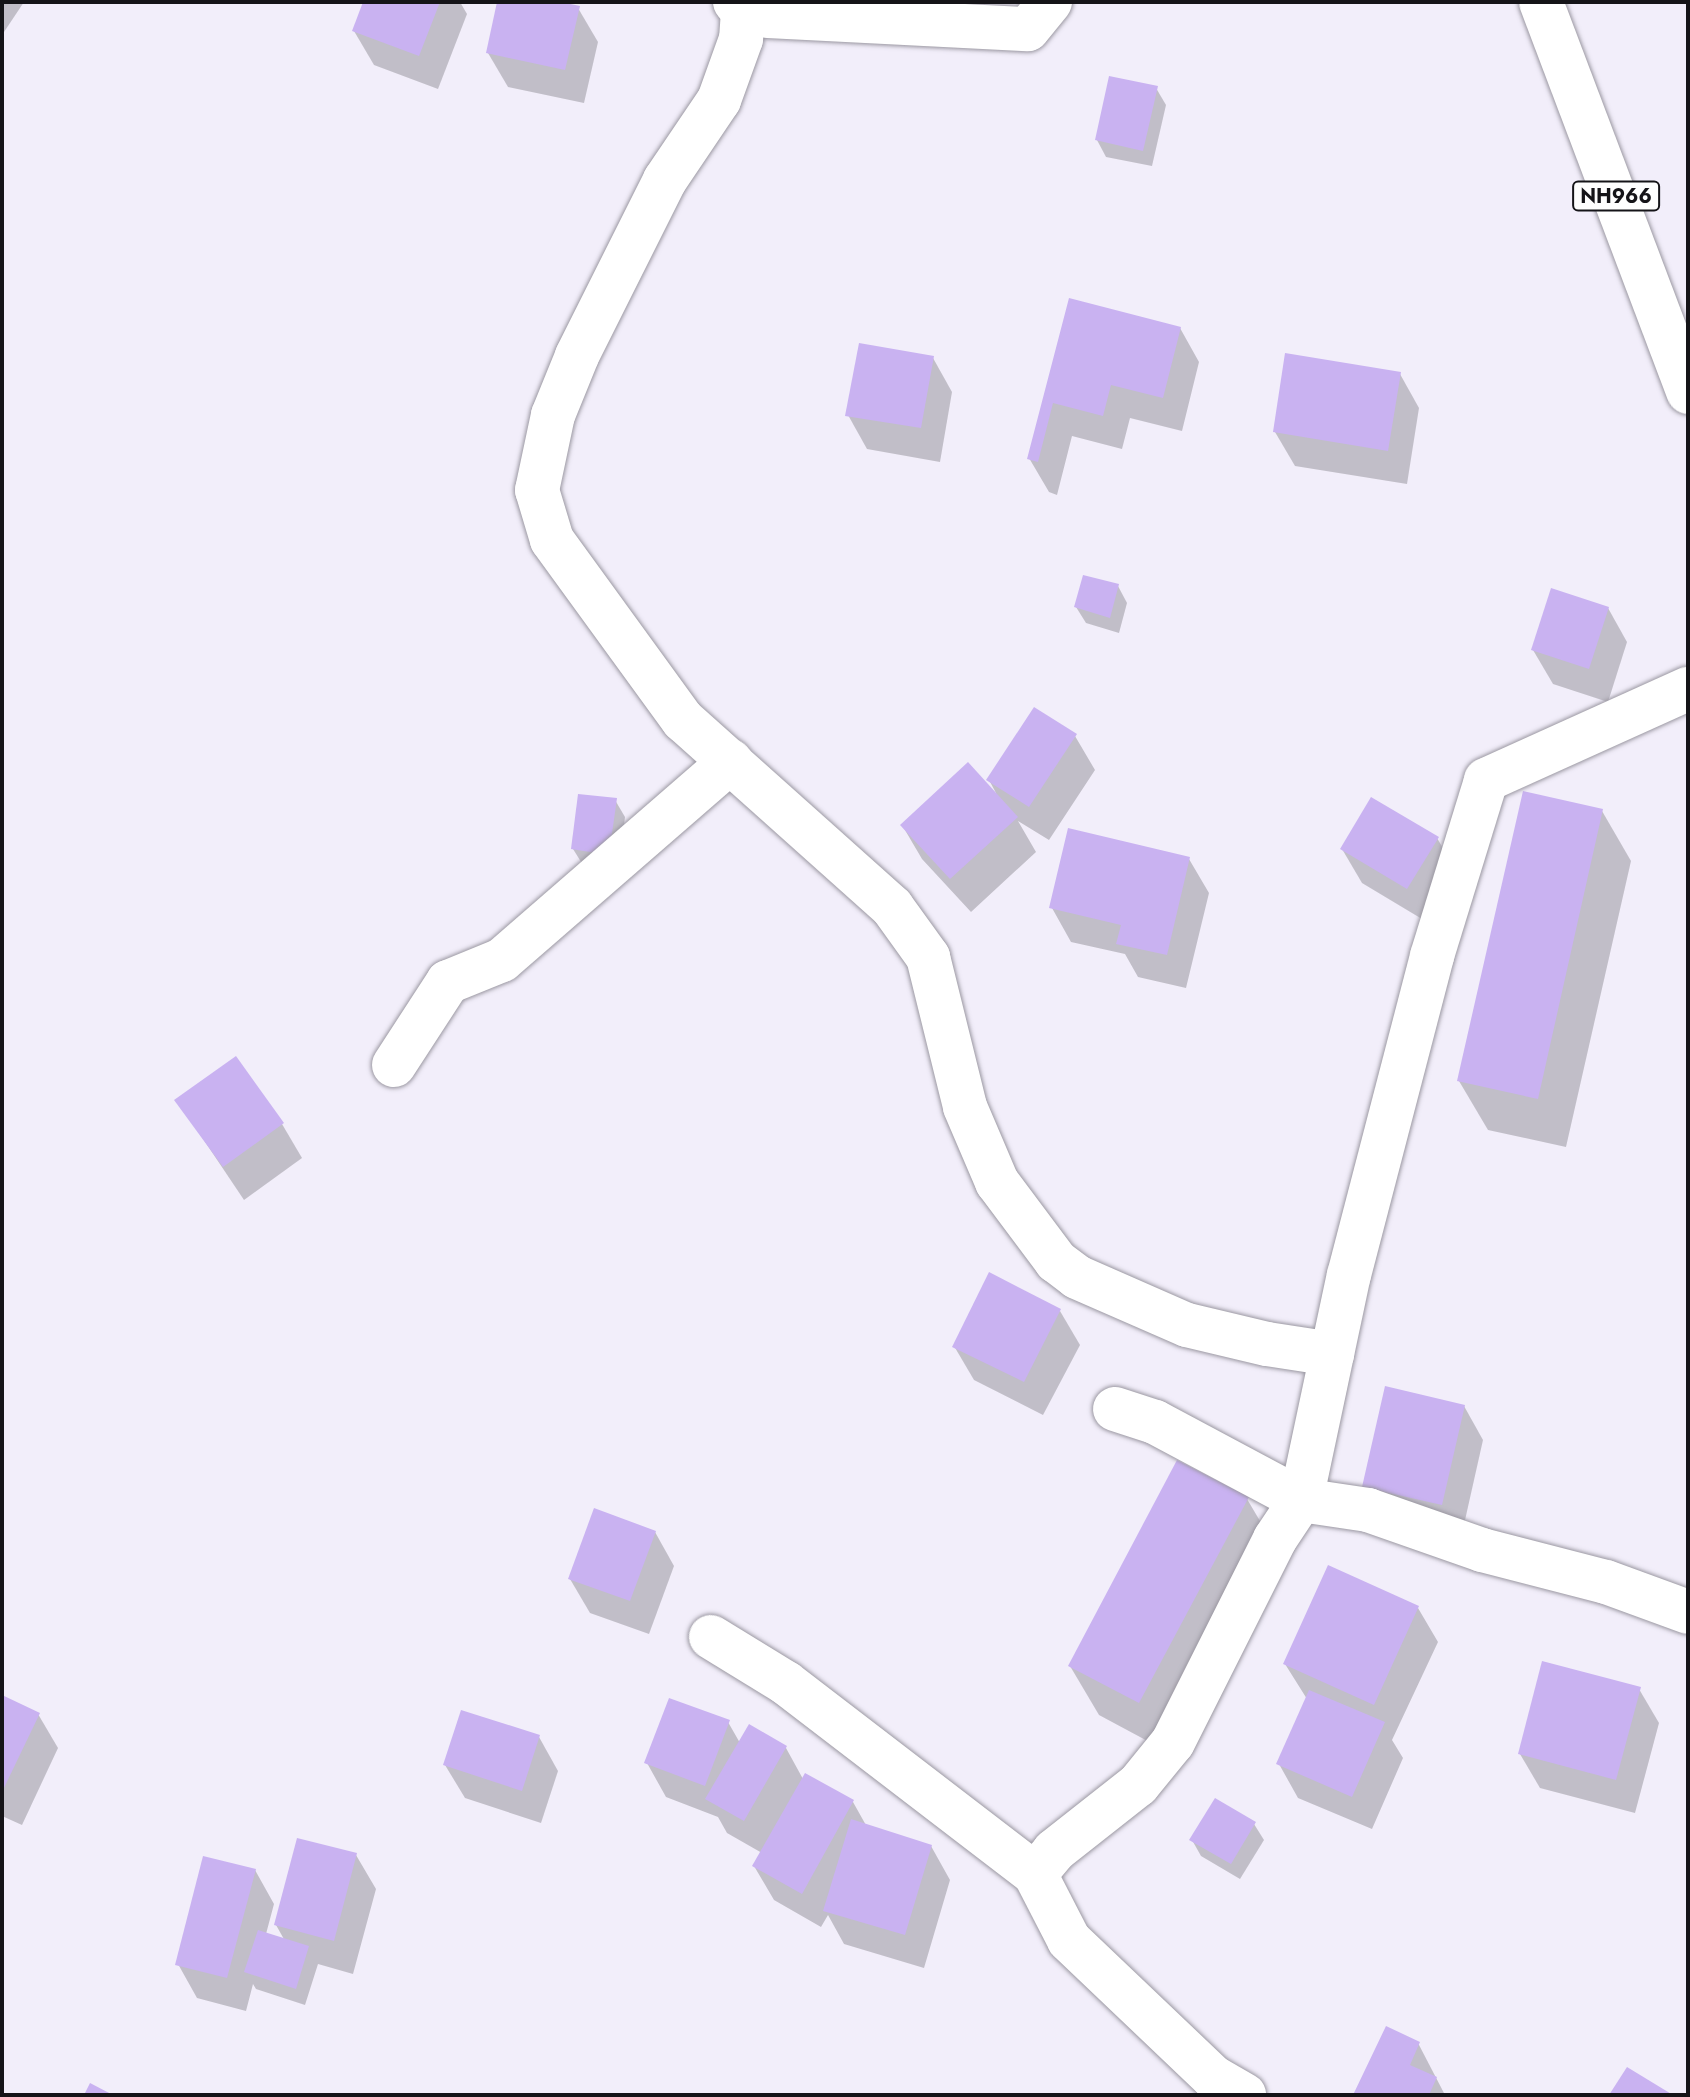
<!DOCTYPE html>
<html>
<head>
<meta charset="utf-8">
<style>
  body { margin:0 }
  #map { position:relative; width:1690px; height:2097px; overflow:hidden; background:#f2eefa; font-family:Jost,sans-serif }
  div>[style] { position:absolute }
  [style*='--x'] { left:calc(var(--x)*1px); top:calc(var(--y)*1px); width:calc(var(--w)*1px); rotate:calc(var(--a)*1deg) }
  .shadow>* { inset:0; background:#0003 }
  .building>* { inset:0; background:#c9b2f1 }
  .roads { filter:drop-shadow(0 0 2px #9b98a2) drop-shadow(0 0 2px #9b98a2) }
  .street>* { height:44px; margin:-22px; padding:0 22px; transform-origin:22px; border-radius:22px; background:#fff }
  .highway>* { height:44px; margin:-22px; padding:0 22px; transform-origin:22px; border-radius:22px; background:#fff }
  span { translate:-50% -50%; white-space:nowrap; text-align:center; line-height:1.15; -webkit-text-stroke:6px #fefefe; paint-order:stroke }
  .shield-label span { padding:2px 6px; background:#fefefe; border:2px solid; border-radius:6px; -webkit-text-stroke-width:0 }
  .shield-label { font-size:20px; color:#151418; font-weight:700 }
  .frame { position:absolute; inset:0; border:4px solid #151418; pointer-events:none }
</style>
</head>
<body>
<div id="map">
  <div class="shadow">
    <i style="clip-path:polygon(2px 2px,24px 2px,2px 35px)"></i>
    <i style="clip-path:polygon(365px 2px,460px 2px,467px 14px,438px 89px,374px 65px,354px 31px)"></i>
    <i style="clip-path:polygon(499px 2px,552px 2px,578px 8px,598px 42px,584px 103px,508px 87px,488px 53px)"></i>
    <i style="clip-path:polygon(1156px 88px,1166px 105px,1152px 166px,1106px 157px,1097px 140px)"></i>
    <i style="clip-path:polygon(1070px 300px,1180px 328px,1199px 362px,1182px 431px,1130px 418px,1122px 449px,1072px 436px,1057px 495px,1049px 492px,1029px 458px)"></i>
    <i style="clip-path:polygon(933px 358px,952px 392px,940px 462px,867px 449px,848px 415px)"></i>
    <i style="clip-path:polygon(1400px 374px,1419px 408px,1407px 484px,1295px 466px,1275px 432px)"></i>
    <i style="clip-path:polygon(1118px 586px,1127px 603px,1119px 633px,1086px 623px,1076px 607px)"></i>
    <i style="clip-path:polygon(1608px 608px,1627px 642px,1608px 702px,1553px 684px,1533px 650px)"></i>
    <i style="clip-path:polygon(1075px 736px,1095px 770px,1049px 840px,1018px 821px,1036px 852px,971px 912px,922px 859px,902px 825px,996px 793px,989px 780px)"></i>
    <i style="clip-path:polygon(615px 800px,625px 817px,618px 871px,583px 865px,573px 849px)"></i>
    <i style="clip-path:polygon(1602px 811px,1631px 861px,1566px 1147px,1488px 1130px,1459px 1081px)"></i>
    <i style="clip-path:polygon(1437px 838px,1457px 872px,1427px 922px,1362px 883px,1342px 849px)"></i>
    <i style="clip-path:polygon(1189px 859px,1209px 893px,1186px 988px,1138px 977px,1125px 954px,1071px 942px,1052px 908px)"></i>
    <i style="clip-path:polygon(177px 1100px,282px 1124px,302px 1158px,244px 1200px)"></i>
    <i style="clip-path:polygon(1060px 1311px,1080px 1345px,1043px 1415px,974px 1380px,954px 1346px)"></i>
    <i style="clip-path:polygon(1464px 1406px,1483px 1440px,1461px 1538px,1364px 1487px)"></i>
    <i style="clip-path:polygon(1247px 1499px,1276px 1548px,1168px 1752px,1099px 1715px,1070px 1666px)"></i>
    <i style="clip-path:polygon(655px 1532px,674px 1566px,649px 1634px,590px 1613px,570px 1579px)"></i>
    <i style="clip-path:polygon(1418px 1608px,1438px 1642px,1392px 1740px,1403px 1758px,1372px 1829px,1298px 1798px,1279px 1764px,1307px 1699px,1285px 1664px)"></i>
    <i style="clip-path:polygon(1639px 1689px,1659px 1723px,1635px 1813px,1540px 1788px,1520px 1754px)"></i>
    <i style="clip-path:polygon(2px 1698px,38px 1714px,58px 1748px,22px 1825px,2px 1816px)"></i>
    <i style="clip-path:polygon(728px 1722px,740px 1743px,786px 1748px,803px 1779px,853px 1802px,867px 1827px,931px 1846px,950px 1880px,924px 1968px,844px 1944px,828px 1915px,821px 1927px,774px 1900px,754px 1866px,762px 1853px,727px 1833px,718px 1817px,666px 1797px,647px 1763px)"></i>
    <i style="clip-path:polygon(539px 1737px,558px 1771px,541px 1823px,465px 1798px,445px 1765px)"></i>
    <i style="clip-path:polygon(1254px 1824px,1264px 1840px,1240px 1879px,1201px 1856px,1192px 1840px)"></i>
    <i style="clip-path:polygon(356px 1855px,376px 1889px,353px 1974px,318px 1964px,305px 2005px,256px 1989px,253px 1984px,246px 2011px,197px 1998px,178px 1964px,255px 1870px,274px 1904px,266px 1934px,285px 1941px,276px 1925px)"></i>
    <i style="clip-path:polygon(1418px 2043px,1445px 2095px,1355px 2095px)"></i>
  </div>
  <div class="building">
    <i style="clip-path:polygon(363px 2px,440px 2px,419px 56px,352px 31px)"></i>
    <i style="clip-path:polygon(497px 2px,561px 2px,580px 6px,565px 70px,486px 53px)"></i>
    <i style="clip-path:polygon(1109px 76px,1158px 86px,1143px 151px,1095px 140px)"></i>
    <i style="clip-path:polygon(1069px 298px,1181px 327px,1163px 398px,1111px 385px,1103px 416px,1053px 403px,1038px 462px,1027px 459px)"></i>
    <i style="clip-path:polygon(859px 343px,934px 356px,921px 428px,845px 416px)"></i>
    <i style="clip-path:polygon(1285px 353px,1401px 372px,1388px 451px,1273px 432px)"></i>
    <i style="clip-path:polygon(1083px 575px,1119px 584px,1110px 618px,1074px 607px)"></i>
    <i style="clip-path:polygon(1551px 588px,1609px 607px,1589px 669px,1531px 650px)"></i>
    <i style="clip-path:polygon(1034px 707px,1077px 734px,1029px 807px,986px 780px)"></i>
    <i style="clip-path:polygon(968px 762px,1018px 817px,950px 879px,900px 825px)"></i>
    <i style="clip-path:polygon(1523px 791px,1603px 809px,1538px 1099px,1457px 1081px)"></i>
    <i style="clip-path:polygon(578px 794px,617px 798px,609px 855px,571px 849px)"></i>
    <i style="clip-path:polygon(1371px 797px,1439px 837px,1407px 889px,1340px 849px)"></i>
    <i style="clip-path:polygon(1068px 828px,1190px 857px,1167px 955px,1116px 944px,1121px 925px,1049px 908px)"></i>
    <i style="clip-path:polygon(236px 1056px,284px 1123px,223px 1167px,174px 1100px)"></i>
    <i style="clip-path:polygon(989px 1272px,1061px 1309px,1024px 1382px,952px 1347px)"></i>
    <i style="clip-path:polygon(1385px 1386px,1465px 1405px,1442px 1505px,1362px 1487px)"></i>
    <i style="clip-path:polygon(1177px 1460px,1249px 1497px,1139px 1703px,1068px 1666px)"></i>
    <i style="clip-path:polygon(594px 1508px,656px 1531px,630px 1601px,568px 1579px)"></i>
    <i style="clip-path:polygon(1328px 1565px,1419px 1606px,1374px 1705px,1283px 1664px)"></i>
    <i style="clip-path:polygon(1542px 1661px,1641px 1687px,1616px 1780px,1518px 1754px)"></i>
    <i style="clip-path:polygon(1309px 1690px,1385px 1722px,1352px 1797px,1276px 1764px)"></i>
    <i style="clip-path:polygon(2px 1695px,40px 1713px,2px 1792px)"></i>
    <i style="clip-path:polygon(669px 1698px,730px 1720px,705px 1786px,644px 1763px)"></i>
    <i style="clip-path:polygon(461px 1710px,540px 1735px,522px 1791px,443px 1765px)"></i>
    <i style="clip-path:polygon(749px 1724px,787px 1746px,744px 1821px,705px 1799px)"></i>
    <i style="clip-path:polygon(805px 1773px,854px 1800px,802px 1894px,752px 1866px)"></i>
    <i style="clip-path:polygon(1215px 1798px,1256px 1822px,1231px 1864px,1189px 1840px)"></i>
    <i style="clip-path:polygon(851px 1819px,932px 1845px,905px 1935px,823px 1911px)"></i>
    <i style="clip-path:polygon(297px 1838px,357px 1853px,334px 1941px,274px 1925px)"></i>
    <i style="clip-path:polygon(203px 1856px,256px 1869px,227px 1978px,175px 1965px)"></i>
    <i style="clip-path:polygon(258px 1930px,309px 1946px,296px 1989px,244px 1972px)"></i>
    <i style="clip-path:polygon(1386px 2026px,1420px 2042px,1410px 2065px,1437px 2077px,1429px 2095px,1353px 2095px)"></i>
    <i style="clip-path:polygon(1627px 2067px,1673px 2095px,1609px 2095px)"></i>
    <i style="clip-path:polygon(90px 2083px,113px 2095px,84px 2095px)"></i>
  </div>
  <div class="roads">
    <div class="street">
      <i style="--x:735;--y:2;--w:12;--a:48"></i>
      <i style="--x:743;--y:11;--w:28;--a:94"></i>
      <i style="--x:741;--y:39;--w:65;--a:109.8"></i>
      <i style="--x:719;--y:100;--w:97;--a:124"></i>
      <i style="--x:665;--y:180;--w:197;--a:116.6"></i>
      <i style="--x:577;--y:356;--w:64;--a:112.1"></i>
      <i style="--x:553;--y:415;--w:77;--a:102"></i>
      <i style="--x:537;--y:490;--w:52;--a:73.3"></i>
      <i style="--x:552;--y:540;--w:223;--a:54"></i>
      <i style="--x:683;--y:720;--w:280;--a:41.8"></i>
      <i style="--x:892;--y:907;--w:62;--a:54.2"></i>
      <i style="--x:928;--y:957;--w:154;--a:76.1"></i>
      <i style="--x:965;--y:1107;--w:82;--a:66.9"></i>
      <i style="--x:997;--y:1182;--w:99;--a:53.2"></i>
      <i style="--x:1056;--y:1261;--w:26;--a:37"></i>
      <i style="--x:1077;--y:1277;--w:120;--a:23.6"></i>
      <i style="--x:1187;--y:1325;--w:82;--a:13.4"></i>
      <i style="--x:1267;--y:1344;--w:66;--a:8.7"></i>
      <i style="--x:743;--y:11;--w:25;--a:11"></i>
      <i style="--x:768;--y:16;--w:260;--a:2.9"></i>
      <i style="--x:1028;--y:29;--w:35;--a:-51"></i>
      <i style="--x:394;--y:1065;--w:99;--a:-57"></i>
      <i style="--x:448;--y:982;--w:58;--a:-22.2"></i>
      <i style="--x:502;--y:960;--w:303;--a:-41"></i>
      <i style="--x:1115;--y:1409;--w:42;--a:18"></i>
      <i style="--x:1155;--y:1422;--w:166;--a:28.1"></i>
      <i style="--x:1301;--y:1500;--w:230;--a:-78"></i>
      <i style="--x:1349;--y:1275;--w:330;--a:-75.4"></i>
      <i style="--x:1432;--y:956;--w:184;--a:-72.9"></i>
      <i style="--x:1486;--y:780;--w:222;--a:-24.3"></i>
      <i style="--x:711;--y:1637;--w:88;--a:31.5"></i>
      <i style="--x:786;--y:1683;--w:314;--a:37.5"></i>
      <i style="--x:1035;--y:1874;--w:30;--a:-50"></i>
      <i style="--x:1054;--y:1851;--w:107;--a:-38.2"></i>
      <i style="--x:1138;--y:1785;--w:55;--a:-50.9"></i>
      <i style="--x:1173;--y:1742;--w:227;--a:-63.3"></i>
      <i style="--x:1275;--y:1539;--w:47;--a:-56.3"></i>
      <i style="--x:1301;--y:1500;--w:68;--a:8.5"></i>
      <i style="--x:1368;--y:1510;--w:121;--a:19.3"></i>
      <i style="--x:1482;--y:1550;--w:128;--a:14.5"></i>
      <i style="--x:1606;--y:1582;--w:87;--a:20.1"></i>
      <i style="--x:1035;--y:1874;--w:74;--a:62.7"></i>
      <i style="--x:1069;--y:1940;--w:199;--a:43.6"></i>
      <i style="--x:1213;--y:2077;--w:36;--a:30"></i>
    </div>
    <div class="highway">
      <i style="--x:1541;--y:2;--w:417;--a:69.3"></i>
    </div>
  </div>
  <div class="shield-label">
    <span style="left:1616px;top:196px">NH966</span>
  </div>
  <div class="frame"></div>
</div>
</body>
</html>
